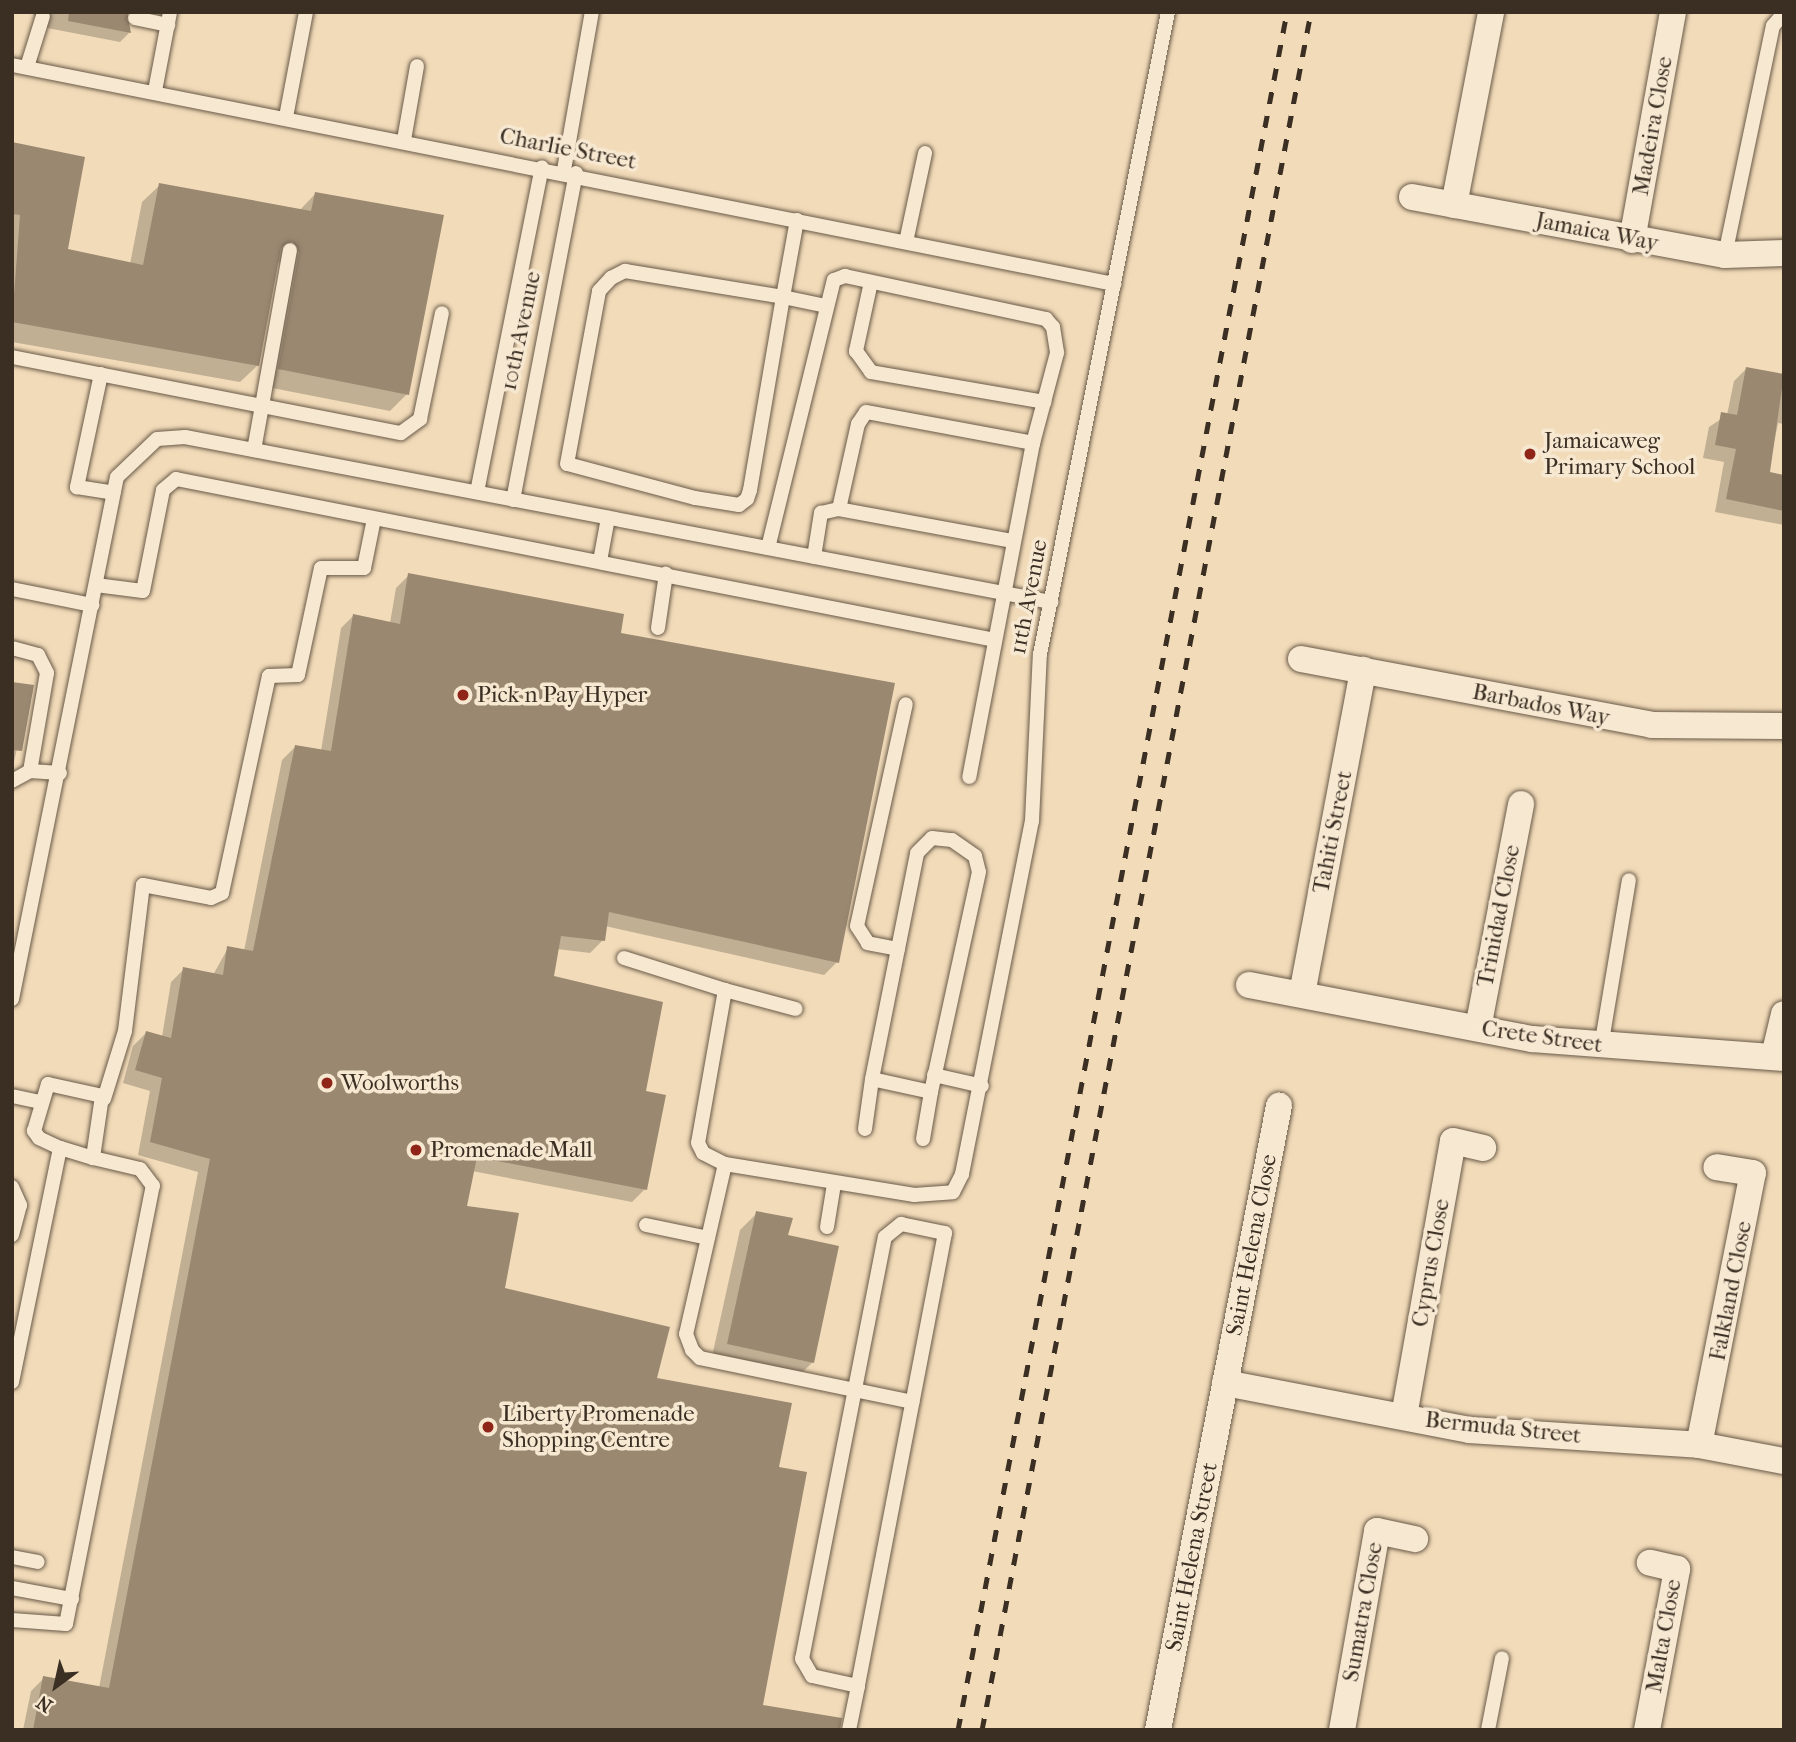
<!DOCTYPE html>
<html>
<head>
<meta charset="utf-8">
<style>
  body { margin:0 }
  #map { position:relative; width:1796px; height:1742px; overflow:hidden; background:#f2dbb9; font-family:"IM FELL French Canon",serif }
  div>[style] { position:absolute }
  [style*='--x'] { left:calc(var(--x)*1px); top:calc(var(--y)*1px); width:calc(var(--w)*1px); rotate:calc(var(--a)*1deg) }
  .shadow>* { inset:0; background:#0003 }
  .building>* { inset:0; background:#9a8871 }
  .roads { filter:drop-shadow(0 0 2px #695a48) drop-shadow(0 0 2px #695a48) }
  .lane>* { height:14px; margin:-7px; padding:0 7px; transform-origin:7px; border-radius:7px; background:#f7e8d2 }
  .street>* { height:26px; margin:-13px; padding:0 13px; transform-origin:13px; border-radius:13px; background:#f7e8d2 }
  .rail>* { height:5px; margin-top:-2.5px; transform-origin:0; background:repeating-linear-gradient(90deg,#3b2f23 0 12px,transparent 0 24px) }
  .dots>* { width:19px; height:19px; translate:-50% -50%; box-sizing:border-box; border:4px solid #f7e8d2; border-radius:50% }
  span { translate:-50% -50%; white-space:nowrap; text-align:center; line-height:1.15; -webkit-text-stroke:7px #f7e8d2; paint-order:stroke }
  .street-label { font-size:23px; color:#3b2f23 }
  .poi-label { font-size:23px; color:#3b2f23 }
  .left { translate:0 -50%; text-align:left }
  .frame { position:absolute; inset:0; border:14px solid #3b2f23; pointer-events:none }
  .north { position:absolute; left:21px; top:1651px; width:70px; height:70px; -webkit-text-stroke:5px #f7e8d2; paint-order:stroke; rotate:213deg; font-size:19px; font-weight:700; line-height:28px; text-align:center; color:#3b2f23 }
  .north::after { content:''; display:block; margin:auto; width:24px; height:32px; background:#3b2f23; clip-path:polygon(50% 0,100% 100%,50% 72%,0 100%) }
</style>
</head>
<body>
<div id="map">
  <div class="shadow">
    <i style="clip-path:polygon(32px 12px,130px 12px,124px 18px,129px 33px,120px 42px,42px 27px)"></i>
    <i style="clip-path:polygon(12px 144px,66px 251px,130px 264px,142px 202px,160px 185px,299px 211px,315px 194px,407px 394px,390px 411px,262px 386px,283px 270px,277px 260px,258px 365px,240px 382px,12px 342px)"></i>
    <i style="clip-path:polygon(1746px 369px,1784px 376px,1784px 424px,1778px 423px,1768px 474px,1784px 477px,1784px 525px,1715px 512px,1724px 462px,1703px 458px,1709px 427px,1727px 415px,1734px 381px)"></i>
    <i style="clip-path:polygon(409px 575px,619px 635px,837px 962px,824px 975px,605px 926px,603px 940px,590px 953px,557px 949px,552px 977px,644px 1092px,645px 1189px,632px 1202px,472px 1171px,465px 1208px,503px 1290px,655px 1379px,777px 1468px,761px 1706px,830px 1730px,23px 1730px,31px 1691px,44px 1678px,99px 1688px,198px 1172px,138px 1155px,150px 1091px,123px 1083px,133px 1046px,146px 1033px,162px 1037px,171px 982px,184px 969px,213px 975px,228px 948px,244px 951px,282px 760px,295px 747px,321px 751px,341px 628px,354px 615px,390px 623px,396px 588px)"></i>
    <i style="clip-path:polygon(12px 683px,32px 686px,12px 770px)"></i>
    <i style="clip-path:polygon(757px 1213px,786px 1236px,813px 1362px,795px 1379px,711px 1361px,740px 1230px)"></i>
  </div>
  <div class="building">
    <i style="clip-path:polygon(69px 12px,127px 12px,131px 33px,68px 21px)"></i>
    <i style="clip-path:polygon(12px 142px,85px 157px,68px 249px,143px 265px,159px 183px,311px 211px,315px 192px,444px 215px,409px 395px,278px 369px,299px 252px,292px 241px,281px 248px,259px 366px,12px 322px,20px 215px,12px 214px)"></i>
    <i style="clip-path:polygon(1746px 367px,1784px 374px,1770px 472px,1784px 475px,1784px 511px,1726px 499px,1736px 449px,1715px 445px,1721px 412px,1737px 415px)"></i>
    <i style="clip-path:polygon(408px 573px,624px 614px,621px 633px,895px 683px,839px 963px,609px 912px,605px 941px,561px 936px,554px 976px,663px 1002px,646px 1091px,666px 1095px,647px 1190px,477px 1157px,467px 1206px,519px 1213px,505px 1288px,670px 1327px,657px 1378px,792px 1403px,779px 1467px,807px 1472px,763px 1705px,842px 1718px,840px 1730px,33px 1730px,43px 1676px,109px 1688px,210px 1159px,150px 1142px,162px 1078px,135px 1070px,146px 1031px,171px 1038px,183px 967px,223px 975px,227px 946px,253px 951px,295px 745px,331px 751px,353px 614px,400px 624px)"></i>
    <i style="clip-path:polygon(12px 682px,34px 685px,22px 751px,12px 750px)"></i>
    <i style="clip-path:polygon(756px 1211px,793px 1218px,788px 1235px,839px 1246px,814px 1363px,727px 1344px)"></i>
  </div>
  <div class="roads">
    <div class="lane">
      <i style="--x:135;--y:18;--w:34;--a:12"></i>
      <i style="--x:12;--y:65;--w:1124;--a:11.24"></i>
      <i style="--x:27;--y:67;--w:53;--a:-72.6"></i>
      <i style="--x:155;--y:91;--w:80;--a:-79.2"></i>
      <i style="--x:286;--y:117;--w:107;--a:-79.2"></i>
      <i style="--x:404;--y:140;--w:75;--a:-80"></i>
      <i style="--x:564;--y:170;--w:160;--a:-80"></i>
      <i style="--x:797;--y:220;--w:78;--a:100.3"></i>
      <i style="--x:783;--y:297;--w:196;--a:99.7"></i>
      <i style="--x:750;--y:490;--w:9;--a:108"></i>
      <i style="--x:747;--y:499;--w:10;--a:143"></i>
      <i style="--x:739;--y:505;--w:45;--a:-171"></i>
      <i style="--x:695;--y:498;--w:132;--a:-165.1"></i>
      <i style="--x:567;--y:464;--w:176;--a:-79.5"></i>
      <i style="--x:599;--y:291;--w:18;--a:-47"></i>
      <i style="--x:611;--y:278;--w:16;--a:-27"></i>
      <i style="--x:625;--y:271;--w:160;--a:9.3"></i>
      <i style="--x:783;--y:297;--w:44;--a:11.8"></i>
      <i style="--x:906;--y:242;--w:91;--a:-77.9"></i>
      <i style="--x:1725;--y:255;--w:234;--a:-78.2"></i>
      <i style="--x:1773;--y:26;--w:17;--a:-50"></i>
      <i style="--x:871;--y:282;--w:71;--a:102.3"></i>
      <i style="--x:856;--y:351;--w:26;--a:54"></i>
      <i style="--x:871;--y:372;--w:176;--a:9.8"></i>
      <i style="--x:12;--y:357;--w:396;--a:11.1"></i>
      <i style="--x:401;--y:433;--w:24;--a:-36"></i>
      <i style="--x:420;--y:419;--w:108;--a:-78.3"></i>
      <i style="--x:101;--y:374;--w:116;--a:102"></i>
      <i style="--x:77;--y:487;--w:37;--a:9"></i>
      <i style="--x:254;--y:450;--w:203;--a:-79.8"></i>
      <i style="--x:477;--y:492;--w:331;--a:-78.7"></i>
      <i style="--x:513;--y:500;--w:333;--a:-79.1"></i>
      <i style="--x:1013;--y:541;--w:177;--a:-169.6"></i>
      <i style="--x:839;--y:509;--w:87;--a:-77.4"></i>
      <i style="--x:858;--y:424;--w:14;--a:-56"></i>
      <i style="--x:866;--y:412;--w:170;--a:10.5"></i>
      <i style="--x:768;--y:548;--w:276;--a:-76.2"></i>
      <i style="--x:834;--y:280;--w:12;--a:-20"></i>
      <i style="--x:845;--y:276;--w:206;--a:12.1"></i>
      <i style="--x:1046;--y:319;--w:11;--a:49"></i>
      <i style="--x:1053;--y:327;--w:26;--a:81"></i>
      <i style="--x:1057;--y:353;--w:93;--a:104.9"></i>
      <i style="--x:1033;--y:443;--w:340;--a:100.8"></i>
      <i style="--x:814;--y:557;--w:45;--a:-81"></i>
      <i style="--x:821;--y:513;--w:18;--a:-13"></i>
      <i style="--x:600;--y:561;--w:44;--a:-79.5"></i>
      <i style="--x:96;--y:585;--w:47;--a:7.3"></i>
      <i style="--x:143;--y:591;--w:103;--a:-78.8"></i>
      <i style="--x:163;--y:490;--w:17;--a:-40"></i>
      <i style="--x:176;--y:479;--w:834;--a:11.13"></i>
      <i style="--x:12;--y:589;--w:82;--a:11.3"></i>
      <i style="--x:658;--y:628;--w:55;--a:-81.6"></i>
      <i style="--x:12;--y:648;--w:27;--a:15"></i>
      <i style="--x:38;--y:655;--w:20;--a:63"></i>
      <i style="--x:47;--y:673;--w:99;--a:99.8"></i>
      <i style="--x:12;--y:781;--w:21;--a:-29"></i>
      <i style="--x:30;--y:771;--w:30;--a:4"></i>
      <i style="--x:898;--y:949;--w:31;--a:-169"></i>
      <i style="--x:868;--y:943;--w:20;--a:-123"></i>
      <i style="--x:857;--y:926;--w:227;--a:-77.6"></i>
      <i style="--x:624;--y:958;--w:106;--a:17.6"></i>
      <i style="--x:725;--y:990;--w:155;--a:100"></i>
      <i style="--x:698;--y:1143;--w:11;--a:63"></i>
      <i style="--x:703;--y:1153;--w:25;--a:27"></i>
      <i style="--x:725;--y:1164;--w:174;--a:102.9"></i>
      <i style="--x:686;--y:1334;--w:17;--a:69"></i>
      <i style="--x:692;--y:1350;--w:11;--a:45"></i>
      <i style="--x:700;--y:1358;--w:217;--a:11.7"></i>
      <i style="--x:725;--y:990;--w:73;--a:15"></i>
      <i style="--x:12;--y:999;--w:532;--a:-78.63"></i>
      <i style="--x:117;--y:477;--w:55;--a:-43.5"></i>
      <i style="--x:157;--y:439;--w:28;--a:-4"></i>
      <i style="--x:185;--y:437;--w:882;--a:10.79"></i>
      <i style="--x:1601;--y:1047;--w:169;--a:-80.5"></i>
      <i style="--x:934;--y:1075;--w:49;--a:12.9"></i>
      <i style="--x:12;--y:1096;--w:30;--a:12"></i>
      <i style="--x:104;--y:1099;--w:71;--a:-72.8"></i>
      <i style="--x:125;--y:1031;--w:147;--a:-83"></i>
      <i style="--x:143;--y:885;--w:69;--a:10.8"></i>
      <i style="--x:211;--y:898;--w:12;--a:-24"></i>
      <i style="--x:222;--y:893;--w:222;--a:-77.8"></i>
      <i style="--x:269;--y:676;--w:29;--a:-2"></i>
      <i style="--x:298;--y:675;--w:109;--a:-77.9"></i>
      <i style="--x:321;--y:568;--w:43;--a:0"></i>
      <i style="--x:364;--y:568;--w:50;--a:-78.5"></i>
      <i style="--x:865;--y:1129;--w:50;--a:-82"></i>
      <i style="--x:872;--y:1079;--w:230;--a:-78.7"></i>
      <i style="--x:917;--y:853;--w:21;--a:-45"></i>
      <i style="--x:932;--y:838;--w:20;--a:6"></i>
      <i style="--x:952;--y:840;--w:28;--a:35"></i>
      <i style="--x:975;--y:856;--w:16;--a:76"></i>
      <i style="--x:979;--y:872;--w:225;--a:102.3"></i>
      <i style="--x:931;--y:1092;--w:60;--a:-167.6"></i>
      <i style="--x:923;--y:1139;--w:48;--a:-80.3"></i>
      <i style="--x:725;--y:1164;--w:192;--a:9.3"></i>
      <i style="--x:914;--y:1195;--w:39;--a:-4"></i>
      <i style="--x:953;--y:1192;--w:20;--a:-63"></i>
      <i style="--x:962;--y:1174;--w:360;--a:-78.8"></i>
      <i style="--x:1032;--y:821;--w:167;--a:-87.3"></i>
      <i style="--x:1040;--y:654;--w:655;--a:-78.72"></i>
      <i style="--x:12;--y:1187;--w:20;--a:66"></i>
      <i style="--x:20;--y:1205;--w:31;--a:105"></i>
      <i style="--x:901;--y:1224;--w:45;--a:11.6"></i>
      <i style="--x:945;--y:1233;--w:461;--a:100.9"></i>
      <i style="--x:858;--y:1686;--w:47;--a:-167.7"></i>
      <i style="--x:812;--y:1676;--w:20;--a:-120"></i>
      <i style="--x:802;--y:1659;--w:430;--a:-78.9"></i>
      <i style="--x:885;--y:1237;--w:21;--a:-39"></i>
      <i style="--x:646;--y:1225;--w:63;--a:11.8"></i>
      <i style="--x:827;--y:1227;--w:44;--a:-80.8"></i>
      <i style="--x:12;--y:1382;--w:239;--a:-78.4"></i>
      <i style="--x:12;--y:1557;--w:26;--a:11"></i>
      <i style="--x:12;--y:1588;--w:61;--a:10.4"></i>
      <i style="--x:12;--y:1620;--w:54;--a:4.2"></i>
      <i style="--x:66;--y:1624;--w:447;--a:-78.8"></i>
      <i style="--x:153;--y:1186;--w:21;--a:-127"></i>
      <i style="--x:140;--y:1169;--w:48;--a:-166.8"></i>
      <i style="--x:93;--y:1158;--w:34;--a:-163"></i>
      <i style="--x:60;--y:1148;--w:23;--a:-155"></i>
      <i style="--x:39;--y:1138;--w:9;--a:-126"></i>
      <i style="--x:34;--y:1131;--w:49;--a:-73.4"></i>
      <i style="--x:48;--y:1084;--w:55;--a:12.5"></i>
      <i style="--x:102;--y:1096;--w:63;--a:98.3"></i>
      <i style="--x:849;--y:1730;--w:45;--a:-78.4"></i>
      <i style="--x:1488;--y:1730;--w:73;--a:-79"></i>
    </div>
    <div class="street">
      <i style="--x:1412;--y:197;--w:318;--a:10.5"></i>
      <i style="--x:1725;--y:255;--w:59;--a:-1.9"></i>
      <i style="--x:1454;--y:205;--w:197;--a:-79.1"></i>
      <i style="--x:1632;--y:240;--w:232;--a:-79.8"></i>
      <i style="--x:1301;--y:659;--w:357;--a:10.6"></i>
      <i style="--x:1652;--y:725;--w:132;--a:0.4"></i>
      <i style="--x:1249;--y:985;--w:288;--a:10.8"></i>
      <i style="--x:1532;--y:1039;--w:253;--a:4.3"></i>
      <i style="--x:1302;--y:994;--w:330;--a:-79.3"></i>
      <i style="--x:1478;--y:1028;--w:228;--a:-79.1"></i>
      <i style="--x:1774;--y:1056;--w:43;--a:-76.6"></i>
      <i style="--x:1225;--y:1383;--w:248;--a:10.9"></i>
      <i style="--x:1469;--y:1430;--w:230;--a:3.7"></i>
      <i style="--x:1699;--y:1445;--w:86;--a:10.7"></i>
      <i style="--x:1404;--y:1416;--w:279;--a:-79.9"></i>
      <i style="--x:1453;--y:1141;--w:31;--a:13"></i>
      <i style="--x:1699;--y:1445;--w:277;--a:-78.8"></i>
      <i style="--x:1753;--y:1173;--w:37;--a:-171"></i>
      <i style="--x:1158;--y:1730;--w:636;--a:-79.03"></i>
      <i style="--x:1342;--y:1730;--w:202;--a:-80"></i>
      <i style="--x:1377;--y:1531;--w:39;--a:12"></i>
      <i style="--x:1647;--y:1730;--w:164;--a:-79.4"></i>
      <i style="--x:1677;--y:1569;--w:28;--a:-167"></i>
    </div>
  </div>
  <div class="rail">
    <i style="--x:958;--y:1730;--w:1749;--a:-79.16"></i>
    <i style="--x:982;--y:1730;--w:1749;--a:-79.16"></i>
  </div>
  <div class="dots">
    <i style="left:1530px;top:454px;background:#8f2418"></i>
    <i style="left:463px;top:695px;background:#8f2418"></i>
    <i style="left:327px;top:1083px;background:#8f2418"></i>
    <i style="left:416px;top:1150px;background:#8f2418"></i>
    <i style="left:488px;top:1427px;background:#8f2418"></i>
  </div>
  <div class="street-label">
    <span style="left:1653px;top:126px;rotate:-80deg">Madeira Close</span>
    <span style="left:568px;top:149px;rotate:11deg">Charlie Street</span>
    <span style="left:1597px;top:232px;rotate:11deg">Jamaica Way</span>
    <span style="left:521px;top:331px;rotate:-78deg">10th Avenue</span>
    <span style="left:1029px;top:597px;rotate:-79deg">11th Avenue</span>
    <span style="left:1541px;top:705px;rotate:11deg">Barbados Way</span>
    <span style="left:1333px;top:832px;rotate:-79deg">Tahiti Street</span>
    <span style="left:1499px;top:916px;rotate:-79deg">Trinidad Close</span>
    <span style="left:1542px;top:1037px;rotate:8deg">Crete Street</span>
    <span style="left:1252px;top:1245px;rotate:-79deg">Saint Helena Close</span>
    <span style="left:1431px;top:1263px;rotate:-80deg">Cyprus Close</span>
    <span style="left:1731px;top:1291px;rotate:-79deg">Falkland Close</span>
    <span style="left:1503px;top:1428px;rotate:6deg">Bermuda Street</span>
    <span style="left:1192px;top:1557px;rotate:-79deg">Saint Helena Street</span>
    <span style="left:1363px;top:1612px;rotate:-80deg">Sumatra Close</span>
    <span style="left:1664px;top:1636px;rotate:-80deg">Malta Close</span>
  </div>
  <div class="poi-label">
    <span class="left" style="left:1544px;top:454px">Jamaicaweg<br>Primary School</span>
    <span class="left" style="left:477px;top:695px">Pick n Pay Hyper</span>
    <span class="left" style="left:341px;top:1083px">Woolworths</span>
    <span class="left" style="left:430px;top:1150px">Promenade Mall</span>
    <span class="left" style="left:502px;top:1427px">Liberty Promenade<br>Shopping Centre</span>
  </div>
  <div class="frame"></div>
  <div class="north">N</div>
</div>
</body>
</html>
